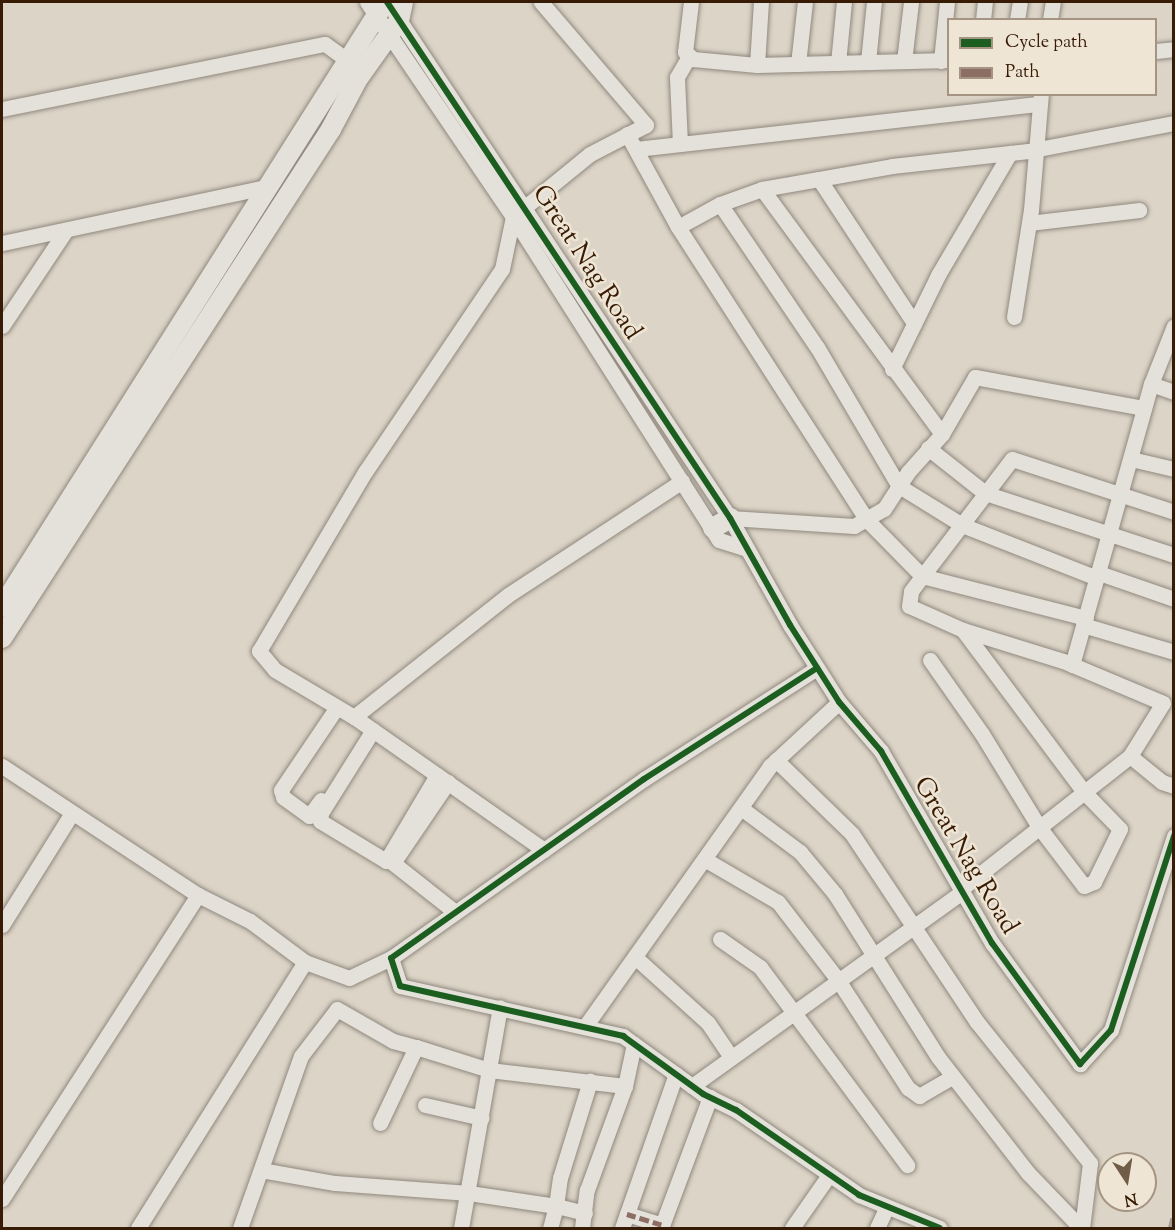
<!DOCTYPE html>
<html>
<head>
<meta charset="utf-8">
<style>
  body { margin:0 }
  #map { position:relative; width:1175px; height:1230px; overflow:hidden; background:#dcd4c7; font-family:"Sorts Mill Goudy",serif }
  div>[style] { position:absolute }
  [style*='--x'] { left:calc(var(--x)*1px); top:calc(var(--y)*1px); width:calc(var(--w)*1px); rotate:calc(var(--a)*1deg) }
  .roads { filter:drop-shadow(0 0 2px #90887e) drop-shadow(0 0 2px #90887e) }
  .minor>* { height:15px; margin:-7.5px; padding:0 7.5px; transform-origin:7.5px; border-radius:7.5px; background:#e4e1da }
  .tertiary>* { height:20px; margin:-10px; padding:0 10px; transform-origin:10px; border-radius:10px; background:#e4e1da }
  .rail>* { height:4px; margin-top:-2px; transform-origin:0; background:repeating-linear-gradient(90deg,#a39d96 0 10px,transparent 0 20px) }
  .quiet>* { height:4.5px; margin-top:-2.25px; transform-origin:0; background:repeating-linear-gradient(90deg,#8d6e63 0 9px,transparent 0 13.5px) }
  .cycleway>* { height:6px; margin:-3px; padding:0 3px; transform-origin:3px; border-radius:3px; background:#1b5e20 }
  span { translate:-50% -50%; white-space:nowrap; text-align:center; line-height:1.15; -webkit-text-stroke:5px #eee5d5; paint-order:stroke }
  .street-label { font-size:26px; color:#371b04 }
  .frame { position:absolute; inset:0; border:3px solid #371b04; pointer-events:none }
  .legend { position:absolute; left:947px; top:18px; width:210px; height:78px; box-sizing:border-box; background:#eee5d5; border:2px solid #a59481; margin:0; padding:8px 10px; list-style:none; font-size:18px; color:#371b04 }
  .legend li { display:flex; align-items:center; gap:12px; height:30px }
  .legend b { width:30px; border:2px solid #a59481 }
  .north { position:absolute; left:1097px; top:1152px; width:60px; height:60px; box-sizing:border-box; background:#eee5d5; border:2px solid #a59481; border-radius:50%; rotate:168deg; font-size:16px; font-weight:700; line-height:24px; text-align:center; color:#371b04 }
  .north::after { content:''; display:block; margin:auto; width:21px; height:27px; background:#715c48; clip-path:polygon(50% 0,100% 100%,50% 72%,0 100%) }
</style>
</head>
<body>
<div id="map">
  <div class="roads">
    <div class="minor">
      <i style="--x:367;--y:2;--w:260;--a:55.8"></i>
      <i style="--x:513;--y:217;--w:383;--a:57.5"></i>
      <i style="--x:719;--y:540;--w:29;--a:18"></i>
      <i style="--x:691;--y:2;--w:50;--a:96.8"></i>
      <i style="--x:685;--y:52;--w:11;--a:41"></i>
      <i style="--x:693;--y:59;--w:64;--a:5.4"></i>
      <i style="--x:757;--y:65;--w:191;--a:-1.5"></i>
      <i style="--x:395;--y:14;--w:605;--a:56.39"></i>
      <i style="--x:730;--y:518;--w:123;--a:60.7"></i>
      <i style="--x:790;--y:625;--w:91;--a:57.5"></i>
      <i style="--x:839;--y:702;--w:65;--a:49.4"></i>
      <i style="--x:881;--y:751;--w:222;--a:60"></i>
      <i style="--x:992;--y:943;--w:150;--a:54"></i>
      <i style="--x:1080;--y:1064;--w:46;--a:-47.6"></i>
      <i style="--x:1111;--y:1030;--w:204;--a:-72"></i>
      <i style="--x:983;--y:20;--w:18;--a:-84"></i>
      <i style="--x:1017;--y:20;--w:18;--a:-81"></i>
      <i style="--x:1050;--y:20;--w:18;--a:-81"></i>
      <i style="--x:1156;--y:51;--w:18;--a:-6"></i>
      <i style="--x:904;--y:61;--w:59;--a:-83.2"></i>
      <i style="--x:941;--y:61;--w:59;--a:-84.2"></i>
      <i style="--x:868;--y:62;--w:60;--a:-84.3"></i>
      <i style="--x:838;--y:63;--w:61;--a:-84.4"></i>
      <i style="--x:798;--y:64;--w:62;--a:-83.6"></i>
      <i style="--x:757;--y:65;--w:63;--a:-86.4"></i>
      <i style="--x:2;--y:109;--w:329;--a:-11.4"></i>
      <i style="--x:325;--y:44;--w:27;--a:36"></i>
      <i style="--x:627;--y:134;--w:106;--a:61.3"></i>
      <i style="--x:678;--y:227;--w:347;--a:57.2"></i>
      <i style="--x:866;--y:519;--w:80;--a:45.5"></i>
      <i style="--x:922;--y:576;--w:169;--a:14.4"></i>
      <i style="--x:680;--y:144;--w:67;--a:-92.6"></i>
      <i style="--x:677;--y:77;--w:24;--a:-60"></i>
      <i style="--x:636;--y:149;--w:406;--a:-6.4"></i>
      <i style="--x:819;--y:179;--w:173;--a:56.6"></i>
      <i style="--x:762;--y:189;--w:304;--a:53.7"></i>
      <i style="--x:720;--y:204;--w:173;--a:55.9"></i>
      <i style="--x:817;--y:347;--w:161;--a:59.5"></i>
      <i style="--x:899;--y:486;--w:74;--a:31.8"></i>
      <i style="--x:962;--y:525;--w:145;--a:21.4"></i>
      <i style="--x:525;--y:207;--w:84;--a:-39.2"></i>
      <i style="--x:590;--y:154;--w:63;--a:-27.4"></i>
      <i style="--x:646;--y:125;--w:162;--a:-130.5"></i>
      <i style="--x:1029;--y:223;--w:111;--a:-6.7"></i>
      <i style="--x:678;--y:227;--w:48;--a:-28.7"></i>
      <i style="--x:720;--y:204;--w:45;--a:-19.7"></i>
      <i style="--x:762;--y:189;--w:132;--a:-10"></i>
      <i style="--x:892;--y:166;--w:137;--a:-6.3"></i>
      <i style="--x:1028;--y:151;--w:149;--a:-10.9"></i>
      <i style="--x:2;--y:243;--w:274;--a:-12"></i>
      <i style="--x:1014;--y:317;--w:108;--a:-81"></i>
      <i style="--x:1031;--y:210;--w:116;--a:-85.1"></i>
      <i style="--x:2;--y:326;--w:115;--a:-56.3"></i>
      <i style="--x:892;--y:369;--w:105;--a:-63.9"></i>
      <i style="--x:938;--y:275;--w:142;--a:-59.5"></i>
      <i style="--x:1151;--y:384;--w:24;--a:19"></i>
      <i style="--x:928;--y:448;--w:73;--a:38.3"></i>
      <i style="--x:985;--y:493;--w:199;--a:18.2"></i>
      <i style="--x:1131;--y:459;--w:44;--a:13.1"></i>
      <i style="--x:730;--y:518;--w:124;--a:3.7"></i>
      <i style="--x:854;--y:526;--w:34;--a:-30"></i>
      <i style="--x:884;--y:509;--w:44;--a:-57"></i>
      <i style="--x:908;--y:472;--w:51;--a:-48.2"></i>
      <i style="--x:942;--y:434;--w:66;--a:-59.9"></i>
      <i style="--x:975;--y:377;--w:172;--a:10.4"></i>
      <i style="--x:1099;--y:573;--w:79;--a:19.1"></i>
      <i style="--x:1083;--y:625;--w:95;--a:16.5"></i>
      <i style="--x:930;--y:660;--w:90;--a:54.9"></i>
      <i style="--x:982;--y:734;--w:109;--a:58.5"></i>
      <i style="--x:1039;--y:827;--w:74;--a:52.7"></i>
      <i style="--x:1084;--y:886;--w:11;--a:-22"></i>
      <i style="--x:1094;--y:882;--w:59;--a:-63.9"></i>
      <i style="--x:1120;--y:829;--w:52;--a:-134.2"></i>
      <i style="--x:1084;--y:792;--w:202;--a:-126.8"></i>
      <i style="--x:1072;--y:665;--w:292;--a:-74.3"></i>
      <i style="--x:1151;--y:384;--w:62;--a:-68.4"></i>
      <i style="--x:817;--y:668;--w:206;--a:147.3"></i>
      <i style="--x:644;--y:779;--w:310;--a:144.7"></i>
      <i style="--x:391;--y:958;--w:29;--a:72"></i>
      <i style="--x:400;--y:986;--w:229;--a:12.6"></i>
      <i style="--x:623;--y:1036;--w:99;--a:35.9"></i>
      <i style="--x:703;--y:1094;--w:37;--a:26"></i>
      <i style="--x:736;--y:1110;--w:150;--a:34.6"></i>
      <i style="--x:859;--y:1195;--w:87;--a:22.2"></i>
      <i style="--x:354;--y:717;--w:92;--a:-149.3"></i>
      <i style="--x:275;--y:670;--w:25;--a:-130"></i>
      <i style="--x:259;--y:651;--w:208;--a:-59.4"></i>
      <i style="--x:365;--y:472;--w:245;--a:-56"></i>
      <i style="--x:502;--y:269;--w:53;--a:-78.1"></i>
      <i style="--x:373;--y:730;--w:98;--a:122.1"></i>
      <i style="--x:321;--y:813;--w:8;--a:97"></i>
      <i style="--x:320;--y:821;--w:77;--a:31.2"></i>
      <i style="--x:386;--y:861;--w:100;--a:-59.3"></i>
      <i style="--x:1130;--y:756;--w:62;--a:-58.1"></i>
      <i style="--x:1163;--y:703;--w:108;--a:-157.2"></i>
      <i style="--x:1063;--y:661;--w:105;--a:-162.8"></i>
      <i style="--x:963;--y:630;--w:59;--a:-156"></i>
      <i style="--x:909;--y:606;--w:15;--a:-82"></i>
      <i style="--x:911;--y:591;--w:166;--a:-52.6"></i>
      <i style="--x:1012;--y:459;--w:170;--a:18.1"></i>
      <i style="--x:776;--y:760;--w:106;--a:44.2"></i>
      <i style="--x:852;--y:834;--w:226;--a:56.4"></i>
      <i style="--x:977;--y:1022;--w:181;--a:51.3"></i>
      <i style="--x:1090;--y:1163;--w:65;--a:97"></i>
      <i style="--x:2;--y:766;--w:235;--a:33.4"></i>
      <i style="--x:198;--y:895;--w:58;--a:26.6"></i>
      <i style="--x:250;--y:921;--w:69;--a:36.7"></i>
      <i style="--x:448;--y:782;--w:98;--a:124.2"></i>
      <i style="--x:393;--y:863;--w:79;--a:38.3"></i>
      <i style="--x:321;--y:800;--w:20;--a:127"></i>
      <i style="--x:309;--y:816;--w:32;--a:-144"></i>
      <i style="--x:283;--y:797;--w:7;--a:-106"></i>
      <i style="--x:281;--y:790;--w:100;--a:-56"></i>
      <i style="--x:741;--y:808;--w:74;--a:36.7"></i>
      <i style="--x:800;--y:852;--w:55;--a:50.2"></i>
      <i style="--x:835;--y:894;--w:193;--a:57.7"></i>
      <i style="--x:938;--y:1057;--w:147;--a:52.2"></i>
      <i style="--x:1028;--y:1173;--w:76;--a:46.1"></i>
      <i style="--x:544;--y:850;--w:232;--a:-145"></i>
      <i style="--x:354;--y:717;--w:196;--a:-38.4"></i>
      <i style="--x:508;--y:595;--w:208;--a:-33.2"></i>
      <i style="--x:706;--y:860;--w:83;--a:30.3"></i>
      <i style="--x:778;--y:902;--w:98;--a:52.4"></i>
      <i style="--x:838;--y:980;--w:129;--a:57.1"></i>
      <i style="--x:908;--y:1088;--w:14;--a:36"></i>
      <i style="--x:919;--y:1096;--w:39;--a:-30"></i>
      <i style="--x:961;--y:889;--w:215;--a:-38.2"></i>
      <i style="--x:1130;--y:756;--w:41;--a:39.1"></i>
      <i style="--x:1162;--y:782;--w:13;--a:18"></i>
      <i style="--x:2;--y:925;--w:132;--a:-58"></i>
      <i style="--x:720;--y:939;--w:49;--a:35"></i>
      <i style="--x:760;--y:967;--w:247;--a:53.4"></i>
      <i style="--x:635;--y:957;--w:98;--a:42.1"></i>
      <i style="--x:708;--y:1023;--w:41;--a:55.9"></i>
      <i style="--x:586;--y:1025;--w:318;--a:-54.6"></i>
      <i style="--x:770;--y:766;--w:94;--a:-42.8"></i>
      <i style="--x:416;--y:1047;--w:77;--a:17.5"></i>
      <i style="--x:489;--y:1070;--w:137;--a:6.7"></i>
      <i style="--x:625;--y:1086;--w:43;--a:-77.9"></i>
      <i style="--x:692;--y:1086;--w:332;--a:-35.7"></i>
      <i style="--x:425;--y:1105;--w:58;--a:12.8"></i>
      <i style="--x:261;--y:1170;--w:75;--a:10"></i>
      <i style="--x:335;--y:1183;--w:134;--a:4.3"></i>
      <i style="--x:469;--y:1193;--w:88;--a:8.5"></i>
      <i style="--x:556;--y:1206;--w:23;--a:105"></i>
      <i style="--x:2;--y:1199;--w:362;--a:-57.2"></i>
      <i style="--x:585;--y:1213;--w:30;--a:-166"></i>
      <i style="--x:556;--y:1206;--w:28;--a:-82"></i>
      <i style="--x:560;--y:1178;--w:102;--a:-72.8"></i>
      <i style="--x:627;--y:1214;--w:37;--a:17"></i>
      <i style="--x:138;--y:1228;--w:314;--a:-57.9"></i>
      <i style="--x:305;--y:962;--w:47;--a:20"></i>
      <i style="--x:349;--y:978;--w:47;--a:-25.5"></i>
      <i style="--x:240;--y:1228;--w:182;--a:-70.5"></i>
      <i style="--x:301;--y:1056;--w:59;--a:-52.5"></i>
      <i style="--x:337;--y:1009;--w:64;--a:29.7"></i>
      <i style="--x:393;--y:1041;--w:24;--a:15"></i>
      <i style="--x:416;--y:1047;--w:84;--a:115.3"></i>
      <i style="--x:461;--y:1228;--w:224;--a:-80"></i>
      <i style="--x:582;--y:1228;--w:38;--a:-83"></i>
      <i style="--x:587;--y:1190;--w:111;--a:-69.9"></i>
      <i style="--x:622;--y:1228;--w:163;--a:-70.7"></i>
      <i style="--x:661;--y:1228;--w:140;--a:-69.5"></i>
      <i style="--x:792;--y:1228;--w:65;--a:-55.1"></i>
      <i style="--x:877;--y:1228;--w:23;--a:-65"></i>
    </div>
    <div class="tertiary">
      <i style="--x:713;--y:528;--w:20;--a:-30"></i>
      <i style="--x:2;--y:607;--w:716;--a:-57.66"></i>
      <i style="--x:2;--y:638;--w:606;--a:-57.12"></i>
      <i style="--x:331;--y:129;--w:55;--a:-62"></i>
      <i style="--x:357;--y:80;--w:72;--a:-54.6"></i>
      <i style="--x:399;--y:21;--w:19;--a:-78"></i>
    </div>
  </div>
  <div class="rail">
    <i style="--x:1170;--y:1228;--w:17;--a:-77"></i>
  </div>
  <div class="quiet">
    <i style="--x:627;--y:1214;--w:37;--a:17"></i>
  </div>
  <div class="cycleway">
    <i style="--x:387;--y:2;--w:620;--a:56.39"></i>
    <i style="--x:730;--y:518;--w:123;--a:60.7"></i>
    <i style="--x:790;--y:625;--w:91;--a:57.5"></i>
    <i style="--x:839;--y:702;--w:65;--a:49.4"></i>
    <i style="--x:881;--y:751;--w:222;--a:60"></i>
    <i style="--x:992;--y:943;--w:150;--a:54"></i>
    <i style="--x:1080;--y:1064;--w:46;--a:-47.6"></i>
    <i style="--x:1111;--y:1030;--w:204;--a:-72"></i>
    <i style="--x:817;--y:668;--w:206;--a:147.3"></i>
    <i style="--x:644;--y:779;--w:310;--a:144.7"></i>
    <i style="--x:391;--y:958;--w:29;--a:72"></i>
    <i style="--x:400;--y:986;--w:229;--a:12.6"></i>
    <i style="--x:623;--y:1036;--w:99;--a:35.9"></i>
    <i style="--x:703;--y:1094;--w:37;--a:26"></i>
    <i style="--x:736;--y:1110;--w:150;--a:34.6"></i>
    <i style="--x:859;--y:1195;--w:87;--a:22.2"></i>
  </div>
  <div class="street-label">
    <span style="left:586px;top:263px;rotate:57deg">Great Nag Road</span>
    <span style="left:965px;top:856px;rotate:59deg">Great Nag Road</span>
  </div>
  <div class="frame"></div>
  <ul class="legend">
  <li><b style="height:8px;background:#1b5e20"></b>Cycle path</li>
  <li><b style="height:8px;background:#8d6e63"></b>Path</li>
  </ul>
  <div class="north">N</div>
</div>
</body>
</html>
